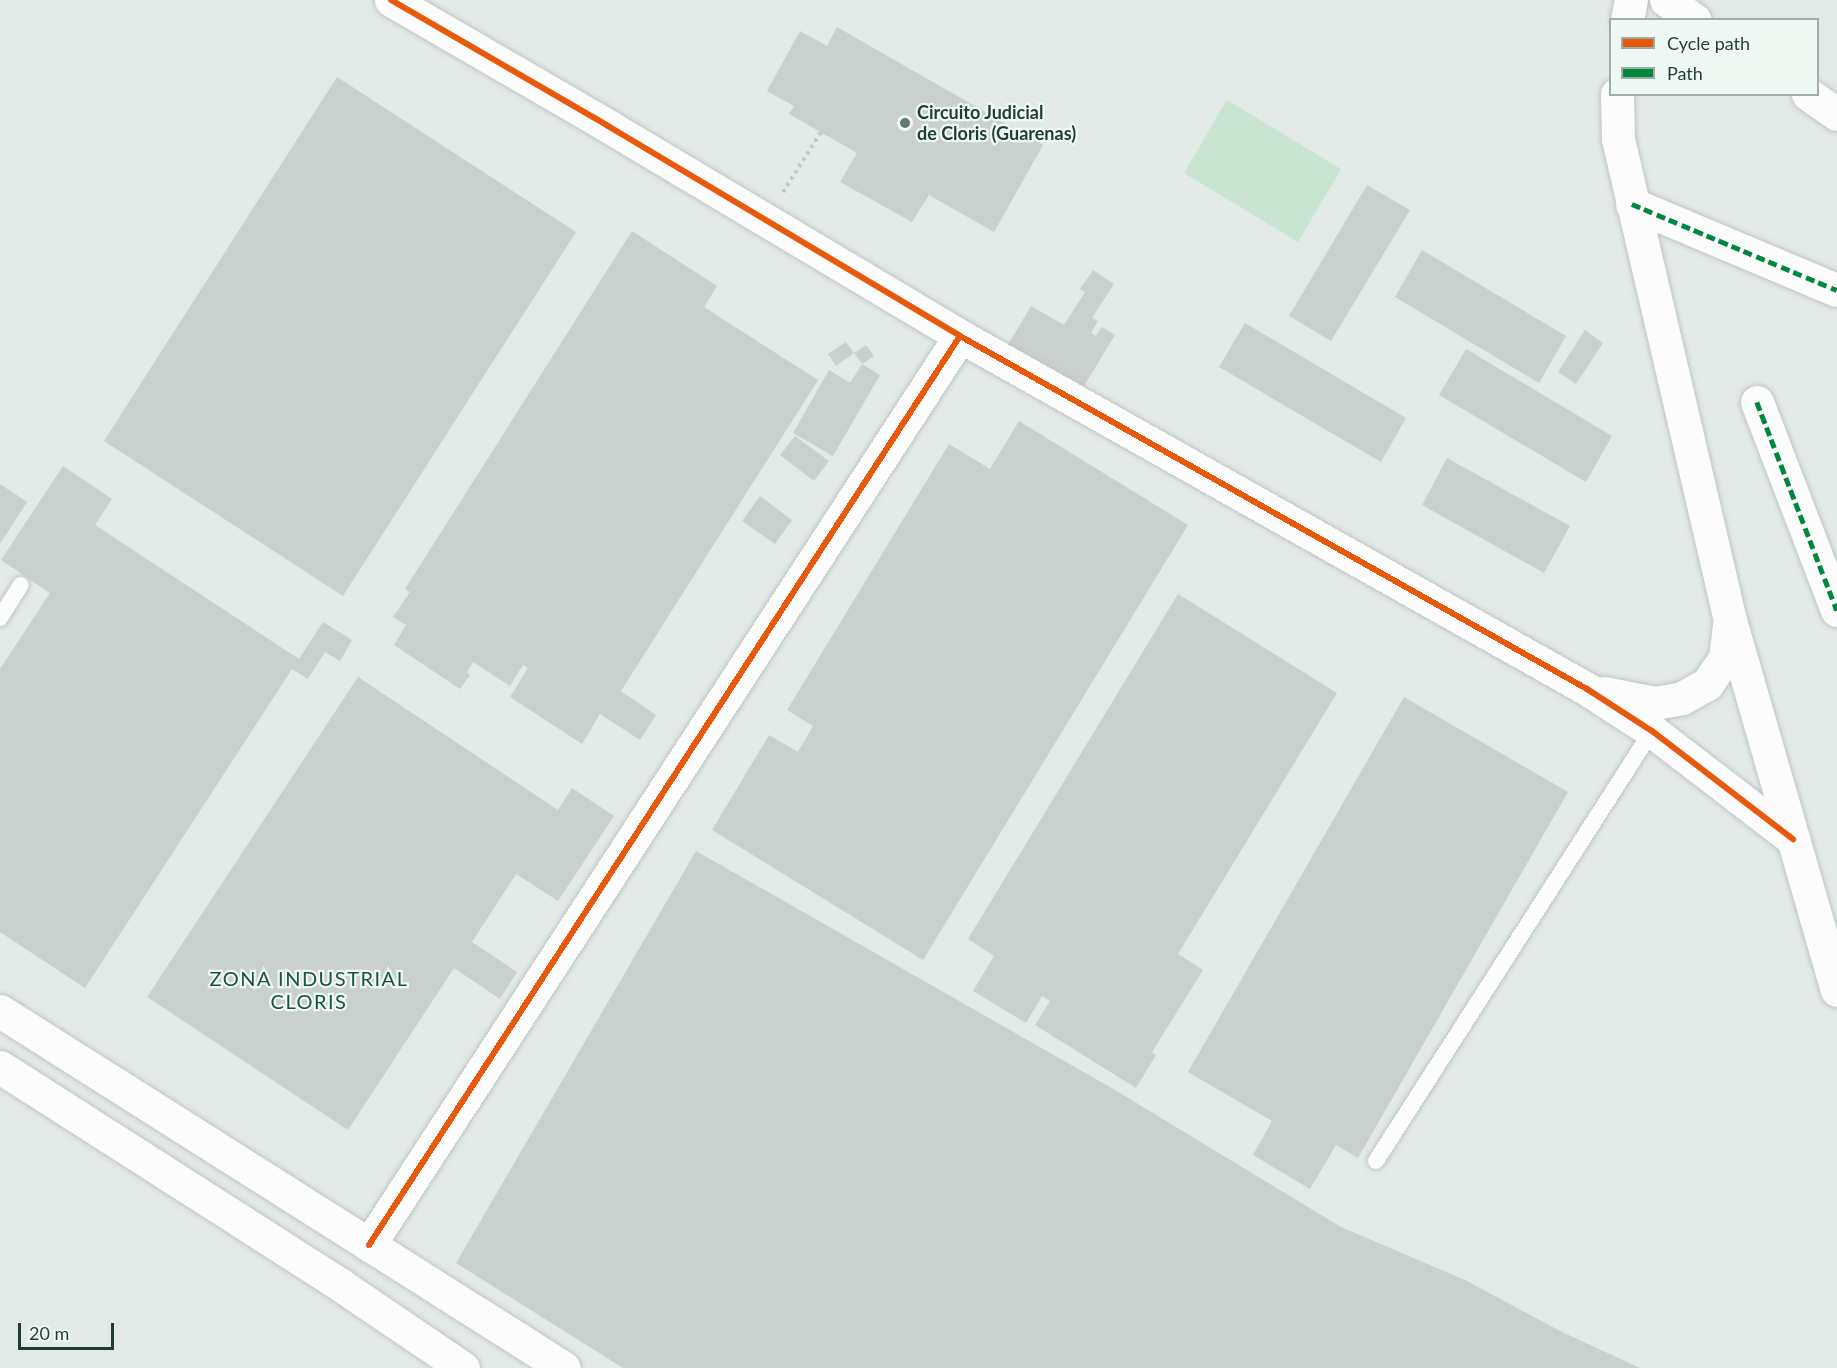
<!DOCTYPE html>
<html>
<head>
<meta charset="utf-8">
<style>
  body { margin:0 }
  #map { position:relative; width:1837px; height:1368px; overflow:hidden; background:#e2e9e6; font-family:Lato,sans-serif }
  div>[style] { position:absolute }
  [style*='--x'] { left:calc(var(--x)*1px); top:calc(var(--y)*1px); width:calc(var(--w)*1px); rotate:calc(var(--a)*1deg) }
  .green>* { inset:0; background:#c9e4d1 }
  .building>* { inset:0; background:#c9d0cd }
  .path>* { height:4px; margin-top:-2px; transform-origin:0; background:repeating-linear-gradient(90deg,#bfcac6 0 3px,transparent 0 7.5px) }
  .roads { filter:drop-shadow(0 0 2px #bfc6c3) drop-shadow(0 0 2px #bfc6c3) }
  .service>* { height:16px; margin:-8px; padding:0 8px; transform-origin:8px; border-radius:8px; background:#fbfcfb }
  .minor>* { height:33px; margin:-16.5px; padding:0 16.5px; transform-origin:16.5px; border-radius:16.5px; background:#fbfcfb }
  .quiet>* { height:4.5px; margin-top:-2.25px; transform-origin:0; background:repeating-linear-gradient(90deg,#00873e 0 9px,transparent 0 13.5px) }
  .cycleway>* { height:6px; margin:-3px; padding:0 3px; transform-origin:3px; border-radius:3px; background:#e8590c }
  .dots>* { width:16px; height:16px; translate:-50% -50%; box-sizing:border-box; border:3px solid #f0f8f4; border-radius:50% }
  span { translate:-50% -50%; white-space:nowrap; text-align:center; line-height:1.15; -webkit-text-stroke:4.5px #f0f8f4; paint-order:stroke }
  .poi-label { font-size:18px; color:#1e3e35; font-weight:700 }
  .left { translate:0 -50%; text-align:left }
  .neighbourhood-label { font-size:20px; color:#185342; letter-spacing:1.5px }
  .legend { position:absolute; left:1609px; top:18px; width:210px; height:78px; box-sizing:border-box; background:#f0f8f4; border:2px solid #9caea8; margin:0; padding:8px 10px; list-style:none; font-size:18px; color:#1e3e35 }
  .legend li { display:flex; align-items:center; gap:12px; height:30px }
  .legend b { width:30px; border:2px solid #9caea8 }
  .scale { position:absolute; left:18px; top:1323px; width:96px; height:27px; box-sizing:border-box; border:3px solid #1e3e35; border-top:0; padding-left:8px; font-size:18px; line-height:21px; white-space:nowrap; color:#1e3e35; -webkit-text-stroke:4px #f0f8f4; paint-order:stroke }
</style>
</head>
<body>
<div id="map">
  <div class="green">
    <i style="clip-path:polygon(1227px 100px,1341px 169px,1298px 242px,1184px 173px)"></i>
  </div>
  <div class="building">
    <i style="clip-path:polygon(837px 27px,1043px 145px,994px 232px,929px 195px,912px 222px,840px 182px,857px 153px,789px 114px,794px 106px,767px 91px,800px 31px,827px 46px)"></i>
    <i style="clip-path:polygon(337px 77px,576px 232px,343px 596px,104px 441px)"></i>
    <i style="clip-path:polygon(1367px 185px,1410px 210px,1331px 341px,1289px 316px)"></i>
    <i style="clip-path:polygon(632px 231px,717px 286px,704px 307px,818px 380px,621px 691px,656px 715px,640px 740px,600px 714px,582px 744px,510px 697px,528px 668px,523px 665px,510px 686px,473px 662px,467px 672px,470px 675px,460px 689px,394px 645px,406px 625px,393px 617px,410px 592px,405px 589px)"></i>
    <i style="clip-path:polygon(1422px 250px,1566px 336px,1539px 383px,1395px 297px)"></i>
    <i style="clip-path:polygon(1093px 270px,1114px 284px,1092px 318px,1098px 321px,1091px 333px,1096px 336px,1102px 327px,1115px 335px,1084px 386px,1070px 378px,1069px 381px,1008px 345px,1031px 306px,1064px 325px,1085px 292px,1080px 289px)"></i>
    <i style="clip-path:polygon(1245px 323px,1406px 418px,1381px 462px,1219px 367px)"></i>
    <i style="clip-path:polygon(1585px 330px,1603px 343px,1576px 384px,1558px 372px)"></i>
    <i style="clip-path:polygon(846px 342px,854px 353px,836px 366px,828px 354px)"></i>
    <i style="clip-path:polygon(866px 345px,874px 356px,862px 364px,854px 353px)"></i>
    <i style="clip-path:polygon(1466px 349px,1612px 436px,1586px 482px,1439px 395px)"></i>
    <i style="clip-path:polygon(862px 364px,880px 375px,833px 456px,793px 433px,829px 370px,850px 383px)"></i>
    <i style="clip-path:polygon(1019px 421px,1188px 525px,923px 960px,712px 830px,769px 735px,798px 752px,813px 726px,787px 710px,949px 444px,990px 469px)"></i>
    <i style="clip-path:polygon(795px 436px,829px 461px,814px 481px,780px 455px)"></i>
    <i style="clip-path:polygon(1447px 458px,1570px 526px,1544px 573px,1422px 505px)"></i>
    <i style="clip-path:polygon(63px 466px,112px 499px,95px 525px,299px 659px,323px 622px,352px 640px,340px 661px,325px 652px,308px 679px,292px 669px,85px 988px,0 932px,0 669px,50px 593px,1px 560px)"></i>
    <i style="clip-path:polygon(0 484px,27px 502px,0 544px)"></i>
    <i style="clip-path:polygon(760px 496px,792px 520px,775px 544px,742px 521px)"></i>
    <i style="clip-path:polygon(1178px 594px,1337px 693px,1178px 954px,1203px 970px,1152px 1052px,1156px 1055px,1136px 1088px,1035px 1025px,1050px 1001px,1042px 996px,1026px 1023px,973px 991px,994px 956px,968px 939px)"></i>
    <i style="clip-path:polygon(358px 677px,558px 810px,572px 788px,614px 816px,558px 901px,516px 874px,472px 942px,517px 972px,500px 999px,454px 968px,348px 1130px,147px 997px)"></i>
    <i style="clip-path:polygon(1404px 697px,1568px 792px,1358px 1158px,1336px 1145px,1310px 1189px,1253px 1155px,1272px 1121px,1188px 1072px)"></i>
    <i style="clip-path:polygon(696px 851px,1110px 1087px,1341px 1227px,1465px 1280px,1562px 1332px,1640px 1368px,623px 1368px,456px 1263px)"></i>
  </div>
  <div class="path">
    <i style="--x:783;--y:192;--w:71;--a:-57.7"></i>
  </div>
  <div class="roads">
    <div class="service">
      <i style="--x:0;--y:618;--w:39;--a:-58"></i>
      <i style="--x:1376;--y:1161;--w:511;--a:-57.31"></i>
    </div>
    <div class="minor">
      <i style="--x:391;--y:0;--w:251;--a:30.1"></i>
      <i style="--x:608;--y:126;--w:410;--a:30.8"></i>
      <i style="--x:960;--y:336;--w:720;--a:29.38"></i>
      <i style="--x:1587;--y:689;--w:77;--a:32.9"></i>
      <i style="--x:1652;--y:731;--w:178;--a:37.5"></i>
      <i style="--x:1666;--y:0;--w:35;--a:35"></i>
      <i style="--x:1627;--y:20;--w:20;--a:-79"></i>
      <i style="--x:1617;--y:94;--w:45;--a:88.7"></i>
      <i style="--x:1618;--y:139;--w:494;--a:76.9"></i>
      <i style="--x:1730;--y:620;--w:385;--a:73.9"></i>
      <i style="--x:1808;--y:94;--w:35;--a:35"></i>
      <i style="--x:1632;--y:204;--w:222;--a:22.8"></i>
      <i style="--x:1757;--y:402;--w:223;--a:69"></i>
      <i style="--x:1604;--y:693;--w:52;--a:11.1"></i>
      <i style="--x:1655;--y:703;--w:27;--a:-10"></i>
      <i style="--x:1682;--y:698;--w:29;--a:-29"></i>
      <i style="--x:1707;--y:684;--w:32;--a:-55"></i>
      <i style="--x:1725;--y:658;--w:33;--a:-83"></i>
      <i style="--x:0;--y:1011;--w:667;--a:32.33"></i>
      <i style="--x:0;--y:1067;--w:406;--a:32.6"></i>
      <i style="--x:342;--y:1286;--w:146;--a:34.1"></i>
      <i style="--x:369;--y:1245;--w:1084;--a:-56.97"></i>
    </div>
  </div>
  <div class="quiet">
    <i style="--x:1632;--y:204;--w:222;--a:22.8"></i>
    <i style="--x:1757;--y:402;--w:223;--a:69"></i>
  </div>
  <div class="cycleway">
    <i style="--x:391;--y:0;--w:251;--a:30.1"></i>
    <i style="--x:608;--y:126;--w:410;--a:30.8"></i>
    <i style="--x:960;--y:336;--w:720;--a:29.38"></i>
    <i style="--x:1587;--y:689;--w:77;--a:32.9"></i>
    <i style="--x:1652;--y:731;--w:178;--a:37.5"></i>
    <i style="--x:369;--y:1245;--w:1084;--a:-56.97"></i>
  </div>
  <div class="dots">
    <i style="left:905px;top:123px;background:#637a73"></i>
  </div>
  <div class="poi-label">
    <span class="left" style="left:917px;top:123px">Circuito Judicial<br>de Cloris (Guarenas)</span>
  </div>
  <div class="neighbourhood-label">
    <span style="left:309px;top:990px">ZONA INDUSTRIAL<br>CLORIS</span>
  </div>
  <ul class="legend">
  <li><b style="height:8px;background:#e8590c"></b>Cycle path</li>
  <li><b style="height:8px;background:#00873e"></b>Path</li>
  </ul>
  <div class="scale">20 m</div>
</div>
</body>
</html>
